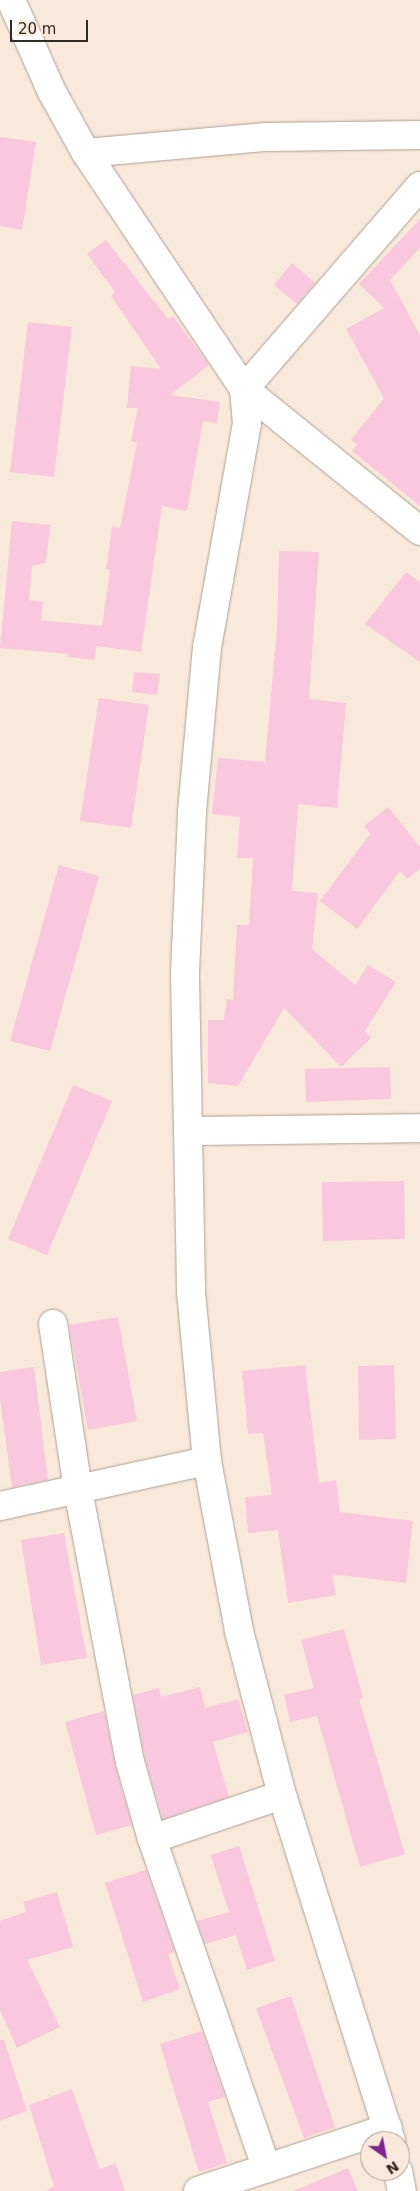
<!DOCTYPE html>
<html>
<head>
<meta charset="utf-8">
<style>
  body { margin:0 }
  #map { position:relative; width:420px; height:2191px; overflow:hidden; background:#f8e9db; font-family:"DejaVu Sans",sans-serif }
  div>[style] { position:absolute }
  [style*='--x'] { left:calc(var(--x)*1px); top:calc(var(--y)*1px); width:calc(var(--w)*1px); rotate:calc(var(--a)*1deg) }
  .building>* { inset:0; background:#f9c8de }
  .roads { filter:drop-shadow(0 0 1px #ad9f92) drop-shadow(0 0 1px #ad9f92) }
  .minor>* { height:28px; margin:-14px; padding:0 14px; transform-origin:14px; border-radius:14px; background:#fff }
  span { translate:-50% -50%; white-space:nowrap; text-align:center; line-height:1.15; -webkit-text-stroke:4px #f8e9db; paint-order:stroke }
  .north { position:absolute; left:360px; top:2131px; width:50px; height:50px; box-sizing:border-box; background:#f8e9db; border:1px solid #a89d92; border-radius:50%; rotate:147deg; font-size:14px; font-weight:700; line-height:20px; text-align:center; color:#302b25 }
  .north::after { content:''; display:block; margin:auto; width:18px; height:22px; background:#802390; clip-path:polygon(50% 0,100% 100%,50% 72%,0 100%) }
  .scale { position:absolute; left:10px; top:20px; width:78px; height:22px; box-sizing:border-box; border:2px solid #302b25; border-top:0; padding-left:6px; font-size:15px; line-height:18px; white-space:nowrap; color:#302b25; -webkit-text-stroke:4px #f8e9db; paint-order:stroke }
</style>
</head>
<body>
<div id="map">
  <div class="building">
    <i style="clip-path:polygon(0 137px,36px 142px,22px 230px,0 226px)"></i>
    <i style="clip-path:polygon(420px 219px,420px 248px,390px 280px,420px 335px,420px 506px,352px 451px,357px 444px,351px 440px,384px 398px,346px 329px,384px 308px,359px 284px)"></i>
    <i style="clip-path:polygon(106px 240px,168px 319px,173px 316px,209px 365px,170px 395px,220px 402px,217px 423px,203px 421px,187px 511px,162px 506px,141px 652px,96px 646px,95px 660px,68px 657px,68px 654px,0 648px,12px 521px,50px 525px,46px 563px,32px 566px,29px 600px,43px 602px,41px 620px,102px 626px,110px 570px,106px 569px,112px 527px,120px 528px,137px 443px,131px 441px,138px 408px,127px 408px,131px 366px,161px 369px,111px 296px,115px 292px,87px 254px)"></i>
    <i style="clip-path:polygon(292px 263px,315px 283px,297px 304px,274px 285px)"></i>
    <i style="clip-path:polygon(28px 322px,72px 327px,54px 477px,10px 472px)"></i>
    <i style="clip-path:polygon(279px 551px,319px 552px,309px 699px,346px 703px,337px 808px,298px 804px,292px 891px,318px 893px,312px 949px,355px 985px,368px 965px,396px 982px,365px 1031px,371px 1038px,341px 1067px,284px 1008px,238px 1086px,208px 1083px,208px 1020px,224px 1020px,227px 999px,233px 1000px,237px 925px,249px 925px,253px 858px,237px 858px,240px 817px,212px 814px,218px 758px,265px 762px,277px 628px)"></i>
    <i style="clip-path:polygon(406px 572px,420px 582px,420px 662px,365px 624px)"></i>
    <i style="clip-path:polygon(134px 672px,160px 674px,157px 695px,132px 692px)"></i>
    <i style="clip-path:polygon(99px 698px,149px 705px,131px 828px,80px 821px)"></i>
    <i style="clip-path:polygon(388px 807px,420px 847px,420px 869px,407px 879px,400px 871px,357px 929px,320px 901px,370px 834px,364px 826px)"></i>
    <i style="clip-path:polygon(59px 865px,99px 876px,50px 1051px,10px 1041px)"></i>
    <i style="clip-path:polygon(390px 1067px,391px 1099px,306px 1102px,305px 1069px)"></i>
    <i style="clip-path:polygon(73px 1085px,112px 1101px,47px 1255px,8px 1239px)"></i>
    <i style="clip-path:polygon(404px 1181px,405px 1239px,323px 1241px,322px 1182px)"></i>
    <i style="clip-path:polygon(118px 1317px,137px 1421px,88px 1430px,69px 1325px)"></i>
    <i style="clip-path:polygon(305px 1365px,319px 1483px,336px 1480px,340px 1512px,413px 1521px,406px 1583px,332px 1574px,336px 1595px,288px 1603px,278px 1530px,248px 1533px,245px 1497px,272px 1495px,263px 1433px,248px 1434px,242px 1371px)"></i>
    <i style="clip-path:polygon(394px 1365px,396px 1439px,359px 1440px,358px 1366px)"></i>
    <i style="clip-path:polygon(34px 1367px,48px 1480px,12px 1487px,0 1399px,0 1372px)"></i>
    <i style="clip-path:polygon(64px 1533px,87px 1658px,41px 1665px,21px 1540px)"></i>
    <i style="clip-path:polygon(344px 1629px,363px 1698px,359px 1699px,405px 1854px,360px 1867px,317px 1716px,290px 1722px,284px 1695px,314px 1688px,301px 1640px)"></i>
    <i style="clip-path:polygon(200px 1687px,205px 1708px,238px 1699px,248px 1732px,213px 1742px,229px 1797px,163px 1819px,145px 1758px,133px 1695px,159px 1688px,161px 1697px)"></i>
    <i style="clip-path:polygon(104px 1711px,115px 1766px,132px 1825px,96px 1835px,65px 1722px)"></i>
    <i style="clip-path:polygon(239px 1846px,275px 1961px,247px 1970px,236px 1935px,205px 1944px,197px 1921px,229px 1912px,211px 1855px)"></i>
    <i style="clip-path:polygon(146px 1870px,175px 1952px,168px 1954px,180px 1989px,143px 2002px,105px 1883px)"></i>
    <i style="clip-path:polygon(57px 1892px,73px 1947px,27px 1960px,60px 2027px,17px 2048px,0 2010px,0 1921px,26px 1912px,23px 1902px)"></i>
    <i style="clip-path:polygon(291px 1996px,335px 2127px,304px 2138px,256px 2008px)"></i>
    <i style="clip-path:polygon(202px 2031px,225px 2097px,208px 2102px,227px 2163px,199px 2172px,160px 2044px)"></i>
    <i style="clip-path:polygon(0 2040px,4px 2040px,27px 2111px,0 2121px)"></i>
    <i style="clip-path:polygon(72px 2089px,100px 2169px,115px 2163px,125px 2191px,47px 2191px,54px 2186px,29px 2105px)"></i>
    <i style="clip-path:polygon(348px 2168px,358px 2191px,293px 2191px)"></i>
  </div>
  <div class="roads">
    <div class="minor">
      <i style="--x:11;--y:0;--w:101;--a:66"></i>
      <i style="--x:52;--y:92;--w:70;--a:60.9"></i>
      <i style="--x:86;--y:153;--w:284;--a:56.2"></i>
      <i style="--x:244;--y:389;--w:34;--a:85"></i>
      <i style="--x:247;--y:423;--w:228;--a:100.1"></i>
      <i style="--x:207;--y:647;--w:167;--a:95.2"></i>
      <i style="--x:192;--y:813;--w:162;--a:92.5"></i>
      <i style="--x:185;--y:975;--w:317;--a:88.9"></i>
      <i style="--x:191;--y:1292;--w:170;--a:84.6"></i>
      <i style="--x:207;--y:1461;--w:173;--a:79.3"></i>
      <i style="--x:239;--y:1631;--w:170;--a:75.3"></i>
      <i style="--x:282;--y:1795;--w:363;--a:72.5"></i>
      <i style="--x:86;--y:153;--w:181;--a:-5.1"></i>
      <i style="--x:266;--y:137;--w:154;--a:-0.7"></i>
      <i style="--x:420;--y:186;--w:269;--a:130.9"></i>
      <i style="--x:244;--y:389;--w:226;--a:38.9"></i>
      <i style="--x:188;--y:1131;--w:232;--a:-0.7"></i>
      <i style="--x:53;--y:1324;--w:168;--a:81.4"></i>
      <i style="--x:78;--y:1490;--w:277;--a:79.2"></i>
      <i style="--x:130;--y:1762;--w:80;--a:74.1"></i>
      <i style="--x:152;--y:1839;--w:349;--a:70.8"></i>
      <i style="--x:0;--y:1506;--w:212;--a:-12.3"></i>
      <i style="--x:152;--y:1839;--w:137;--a:-18.7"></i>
      <i style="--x:398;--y:2171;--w:20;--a:79"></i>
      <i style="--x:198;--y:2191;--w:200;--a:-18.3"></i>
    </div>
  </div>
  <div class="north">N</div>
  <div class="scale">20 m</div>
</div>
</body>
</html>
